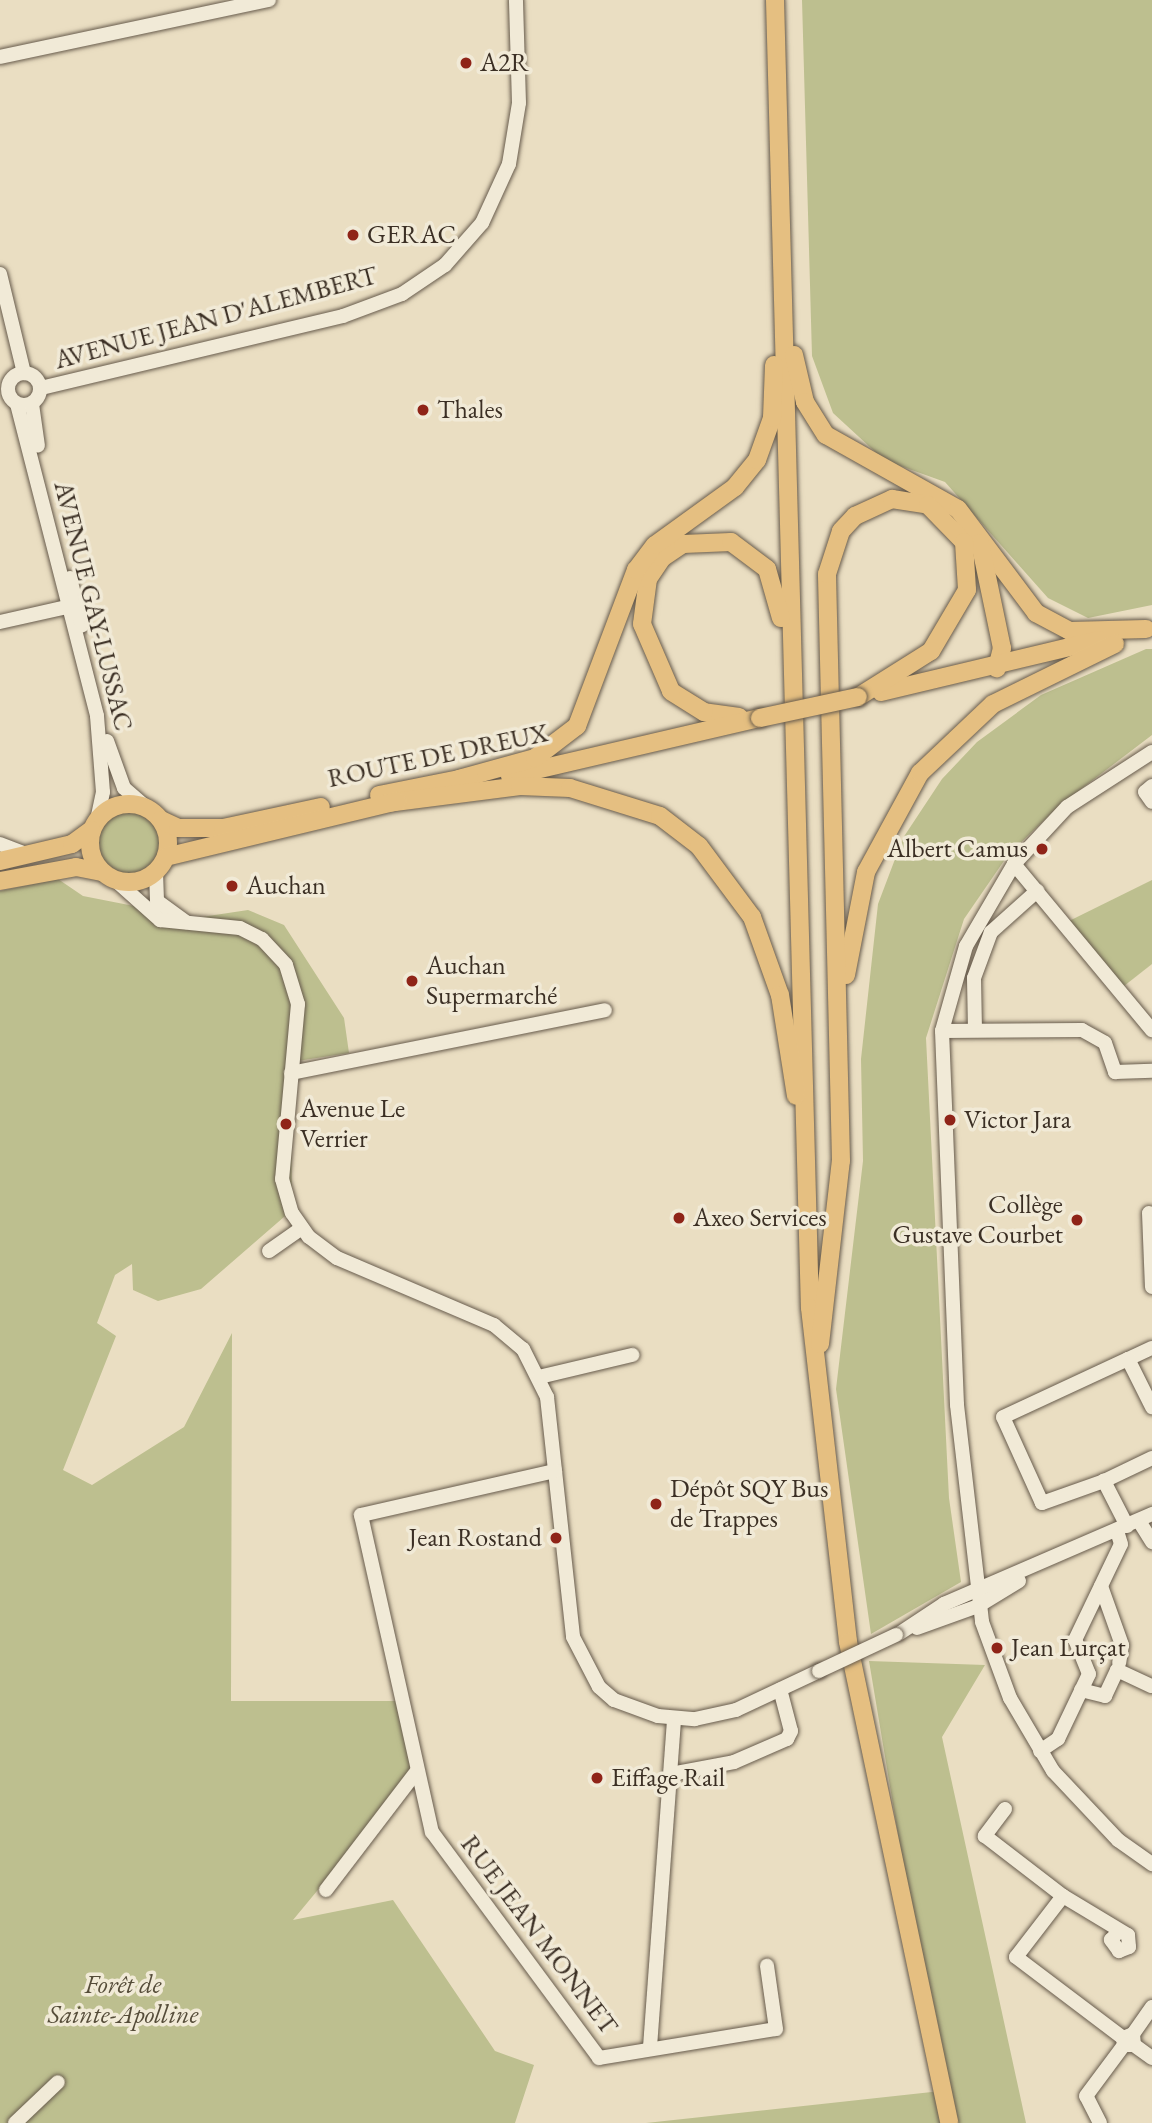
<!DOCTYPE html>
<html>
<head>
<meta charset="utf-8">
<style>
  body { margin:0 }
  #map { position:relative; width:1152px; height:2123px; overflow:hidden; background:#eadec2; font-family:"EB Garamond",serif }
  div>[style] { position:absolute }
  [style*='--x'] { left:calc(var(--x)*1px); top:calc(var(--y)*1px); width:calc(var(--w)*1px); rotate:calc(var(--a)*1deg) }
  .green>* { inset:0; background:#bdbf8f }
  .round { border-radius:50% }
  .roads { filter:drop-shadow(0 0 2px #675b4c) drop-shadow(0 0 2px #675b4c) }
  .minor>* { height:14px; margin:-7px; padding:0 7px; transform-origin:7px; border-radius:7px; background:#f1ead7 }
  .minor>.ring { margin:-7px; padding:0; box-sizing:content-box; background:none; border:14px solid #f1ead7; border-radius:50% }
  .major>* { height:18px; margin:-9px; padding:0 9px; transform-origin:9px; border-radius:9px; background:#e5bf81 }
  .major>.ring { margin:-9px; padding:0; box-sizing:content-box; background:none; border:18px solid #e5bf81; border-radius:50% }
  .bridges { filter:drop-shadow(0 0 2px #675b4c) drop-shadow(0 0 2px #675b4c) }
  .minor-bridge>* { height:14px; margin:-7px; padding:0 7px; transform-origin:7px; border-radius:7px; background:#f1ead7 }
  .major-bridge>* { height:18px; margin:-9px; padding:0 9px; transform-origin:9px; border-radius:9px; background:#e5bf81 }
  .dots>* { width:19px; height:19px; translate:-50% -50%; box-sizing:border-box; border:4px solid #f1ead7; border-radius:50% }
  span { translate:-50% -50%; white-space:nowrap; text-align:center; line-height:1.15; -webkit-text-stroke:7px #f1ead7; paint-order:stroke }
  .poi-label { font-size:26px; color:#3b2f24 }
  .left { translate:0 -50%; text-align:left }
  .right { translate:-100% -50%; text-align:right }
  .street-label { font-size:26px; color:#3b2f24 }
  .park-label { font-size:26px; color:#554c39; font-style:italic }
</style>
</head>
<body>
<div id="map">
  <div class="green">
    <i style="clip-path:polygon(802px 0,1152px 0,1152px 605px,1088px 618px,1048px 598px,945px 482px,884px 460px,833px 413px,812px 356px)"></i>
    <i style="clip-path:polygon(1146px 649px,1152px 649px,1152px 735px,1060px 805px,1008px 855px,964px 919px,926px 1038px,949px 1498px,961px 1582px,871px 1634px,836px 1389px,863px 1161px,861px 1059px,878px 904px,903px 838px,942px 779px,977px 742px,1041px 695px)"></i>
    <i class="round" style="left:96px;top:812px;width:66px;height:66px"></i>
    <i style="clip-path:polygon(58px 879px,83px 896px,195px 918px,248px 910px,284px 925px,344px 1018px,349px 1053px,291px 1062px,292px 1210px,201px 1289px,158px 1301px,133px 1290px,132px 1264px,115px 1275px,97px 1323px,116px 1336px,63px 1470px,92px 1485px,184px 1427px,232px 1333px,231px 1701px,402px 1701px,417px 1770px,293px 1920px,393px 1900px,495px 2051px,534px 2065px,515px 2123px,0 2123px,0 891px)"></i>
    <i style="clip-path:polygon(1152px 880px,1152px 964px,1124px 986px,1067px 922px)"></i>
    <i style="clip-path:polygon(869px 1661px,985px 1665px,942px 1737px,1026px 2123px,646px 2123px,941px 2091px)"></i>
  </div>
  <div class="roads">
    <div class="minor">
      <i style="--x:0;--y:57;--w:275;--a:-12"></i>
      <i style="--x:0;--y:274;--w:102;--a:76.4"></i>
      <i class="ring" style="left:8px;top:373px;width:18px;height:18px"></i>
      <i style="--x:41;--y:388;--w:310;--a:-13.4"></i>
      <i style="--x:343;--y:316;--w:63;--a:-20.4"></i>
      <i style="--x:402;--y:294;--w:52;--a:-34"></i>
      <i style="--x:445;--y:265;--w:56;--a:-48.6"></i>
      <i style="--x:482;--y:223;--w:65;--a:-65.4"></i>
      <i style="--x:509;--y:164;--w:62;--a:-80.7"></i>
      <i style="--x:519;--y:103;--w:103;--a:-91.7"></i>
      <i style="--x:17;--y:404;--w:322;--a:75.6"></i>
      <i style="--x:97;--y:716;--w:76;--a:85.5"></i>
      <i style="--x:103;--y:792;--w:29;--a:102"></i>
      <i style="--x:32;--y:404;--w:42;--a:81.9"></i>
      <i style="--x:70;--y:578;--w:49;--a:76"></i>
      <i style="--x:0;--y:622;--w:69;--a:-12.6"></i>
      <i style="--x:107;--y:741;--w:50;--a:70.1"></i>
      <i style="--x:124;--y:788;--w:29;--a:41"></i>
      <i style="--x:1152;--y:752;--w:101;--a:147.1"></i>
      <i style="--x:1067;--y:807;--w:78;--a:132.9"></i>
      <i style="--x:1014;--y:864;--w:95;--a:120.3"></i>
      <i style="--x:966;--y:946;--w:88;--a:105.8"></i>
      <i style="--x:942;--y:1031;--w:374;--a:87.7"></i>
      <i style="--x:957;--y:1405;--w:218;--a:83.4"></i>
      <i style="--x:982;--y:1622;--w:81;--a:69.8"></i>
      <i style="--x:1010;--y:1698;--w:85;--a:59.5"></i>
      <i style="--x:1053;--y:1771;--w:95;--a:46.7"></i>
      <i style="--x:1118;--y:1840;--w:42;--a:35.2"></i>
      <i style="--x:1152;--y:786;--w:9;--a:139"></i>
      <i style="--x:1145;--y:792;--w:12;--a:55"></i>
      <i style="--x:0;--y:844;--w:30;--a:21"></i>
      <i style="--x:1014;--y:864;--w:216;--a:50.3"></i>
      <i style="--x:156;--y:872;--w:29;--a:88"></i>
      <i style="--x:157;--y:901;--w:36;--a:36"></i>
      <i style="--x:114;--y:879;--w:62;--a:41.7"></i>
      <i style="--x:160;--y:920;--w:80;--a:5.7"></i>
      <i style="--x:240;--y:928;--w:25;--a:27"></i>
      <i style="--x:262;--y:939;--w:35;--a:47"></i>
      <i style="--x:286;--y:965;--w:41;--a:72.9"></i>
      <i style="--x:298;--y:1004;--w:176;--a:95.2"></i>
      <i style="--x:282;--y:1179;--w:35;--a:74"></i>
      <i style="--x:292;--y:1213;--w:29;--a:55"></i>
      <i style="--x:309;--y:1237;--w:35;--a:37"></i>
      <i style="--x:337;--y:1258;--w:171;--a:23.1"></i>
      <i style="--x:494;--y:1325;--w:38;--a:40"></i>
      <i style="--x:523;--y:1349;--w:54;--a:63.4"></i>
      <i style="--x:547;--y:1397;--w:241;--a:83.8"></i>
      <i style="--x:573;--y:1637;--w:56;--a:62.5"></i>
      <i style="--x:599;--y:1687;--w:20;--a:41"></i>
      <i style="--x:614;--y:1700;--w:47;--a:20"></i>
      <i style="--x:658;--y:1716;--w:37;--a:5"></i>
      <i style="--x:695;--y:1719;--w:42;--a:-12.4"></i>
      <i style="--x:736;--y:1710;--w:92;--a:-25.2"></i>
      <i style="--x:975;--y:1030;--w:52;--a:-91.1"></i>
      <i style="--x:974;--y:978;--w:49;--a:-69.7"></i>
      <i style="--x:991;--y:932;--w:62;--a:-41.7"></i>
      <i style="--x:942;--y:1031;--w:140;--a:-0.4"></i>
      <i style="--x:1082;--y:1030;--w:26;--a:29"></i>
      <i style="--x:1105;--y:1043;--w:31;--a:71"></i>
      <i style="--x:1115;--y:1072;--w:37;--a:-2"></i>
      <i style="--x:291;--y:1073;--w:320;--a:-11.3"></i>
      <i style="--x:1149;--y:1213;--w:74;--a:87.7"></i>
      <i style="--x:269;--y:1251;--w:40;--a:-34.9"></i>
      <i style="--x:1128;--y:1359;--w:26;--a:-25"></i>
      <i style="--x:539;--y:1377;--w:96;--a:-13.3"></i>
      <i style="--x:555;--y:1471;--w:199;--a:167.2"></i>
      <i style="--x:361;--y:1515;--w:325;--a:77.4"></i>
      <i style="--x:432;--y:1832;--w:281;--a:53.5"></i>
      <i style="--x:599;--y:2058;--w:179;--a:-9.3"></i>
      <i style="--x:776;--y:2029;--w:64;--a:-98.1"></i>
      <i style="--x:1104;--y:1481;--w:66;--a:160.5"></i>
      <i style="--x:1042;--y:1503;--w:94;--a:-114.4"></i>
      <i style="--x:1003;--y:1417;--w:138;--a:-24.9"></i>
      <i style="--x:1128;--y:1359;--w:54;--a:63.4"></i>
      <i style="--x:1139;--y:1521;--w:25;--a:58"></i>
      <i style="--x:1127;--y:1526;--w:51;--a:-117.1"></i>
      <i style="--x:1104;--y:1481;--w:53;--a:-25.6"></i>
      <i style="--x:1101;--y:1586;--w:63;--a:70.4"></i>
      <i style="--x:1122;--y:1645;--w:18;--a:99"></i>
      <i style="--x:917;--y:1628;--w:65;--a:-19.8"></i>
      <i style="--x:978;--y:1606;--w:48;--a:-31.4"></i>
      <i style="--x:900;--y:1633;--w:53;--a:-33.4"></i>
      <i style="--x:944;--y:1604;--w:227;--a:-23.4"></i>
      <i style="--x:1081;--y:1690;--w:25;--a:14"></i>
      <i style="--x:1105;--y:1696;--w:29;--a:-65"></i>
      <i style="--x:1117;--y:1670;--w:38;--a:25"></i>
      <i style="--x:1040;--y:1751;--w:22;--a:-34"></i>
      <i style="--x:1058;--y:1739;--w:72;--a:-64.5"></i>
      <i style="--x:1089;--y:1674;--w:37;--a:-112"></i>
      <i style="--x:1075;--y:1640;--w:106;--a:-64.4"></i>
      <i style="--x:1121;--y:1544;--w:14;--a:-107"></i>
      <i style="--x:671;--y:1774;--w:64;--a:-10.8"></i>
      <i style="--x:734;--y:1762;--w:58;--a:-23.5"></i>
      <i style="--x:787;--y:1739;--w:9;--a:-63"></i>
      <i style="--x:791;--y:1731;--w:43;--a:-104.7"></i>
      <i style="--x:1005;--y:1809;--w:34;--a:127"></i>
      <i style="--x:985;--y:1836;--w:98;--a:37.6"></i>
      <i style="--x:1063;--y:1896;--w:76;--a:31"></i>
      <i style="--x:1128;--y:1935;--w:12;--a:85"></i>
      <i style="--x:1129;--y:1947;--w:11;--a:158"></i>
      <i style="--x:1119;--y:1951;--w:14;--a:-126"></i>
      <i style="--x:1111;--y:1940;--w:9;--a:-49"></i>
      <i style="--x:326;--y:1890;--w:150;--a:-52.6"></i>
      <i style="--x:1063;--y:1896;--w:77;--a:127.6"></i>
      <i style="--x:1016;--y:1957;--w:134;--a:37.1"></i>
      <i style="--x:1133;--y:2034;--w:11;--a:85"></i>
      <i style="--x:1134;--y:2045;--w:10;--a:180"></i>
      <i style="--x:1124;--y:2045;--w:7;--a:-98"></i>
      <i style="--x:1123;--y:2038;--w:11;--a:-22"></i>
      <i style="--x:1133;--y:2034;--w:33;--a:-55"></i>
      <i style="--x:1134;--y:2045;--w:22;--a:36"></i>
      <i style="--x:650;--y:2047;--w:329;--a:-85.8"></i>
      <i style="--x:15;--y:2123;--w:59;--a:-43.6"></i>
      <i style="--x:1100;--y:2123;--w:30;--a:-117"></i>
      <i style="--x:1086;--y:2096;--w:64;--a:-53.3"></i>
    </div>
    <div class="major">
      <i style="--x:775;--y:0;--w:1308;--a:88.47"></i>
      <i style="--x:810;--y:1308;--w:336;--a:83.5"></i>
      <i style="--x:848;--y:1642;--w:491;--a:78.1"></i>
      <i style="--x:794;--y:355;--w:48;--a:76.8"></i>
      <i style="--x:805;--y:402;--w:39;--a:58"></i>
      <i style="--x:826;--y:435;--w:151;--a:29.3"></i>
      <i style="--x:958;--y:509;--w:130;--a:53.1"></i>
      <i style="--x:1036;--y:613;--w:38;--a:28"></i>
      <i style="--x:1070;--y:631;--w:76;--a:-1.5"></i>
      <i style="--x:980;--y:543;--w:107;--a:78.2"></i>
      <i style="--x:1002;--y:648;--w:21;--a:104"></i>
      <i style="--x:881;--y:692;--w:224;--a:-13.4"></i>
      <i style="--x:739;--y:717;--w:35;--a:-172"></i>
      <i style="--x:704;--y:712;--w:39;--a:-148"></i>
      <i style="--x:671;--y:691;--w:73;--a:-113.4"></i>
      <i style="--x:642;--y:624;--w:45;--a:-82.4"></i>
      <i style="--x:648;--y:579;--w:25;--a:-56"></i>
      <i style="--x:662;--y:558;--w:25;--a:-34"></i>
      <i style="--x:683;--y:544;--w:48;--a:-2.4"></i>
      <i style="--x:731;--y:542;--w:45;--a:36.9"></i>
      <i style="--x:767;--y:569;--w:51;--a:74.1"></i>
      <i style="--x:510;--y:776;--w:257;--a:-13.1"></i>
      <i style="--x:459;--y:779;--w:79;--a:-15.4"></i>
      <i style="--x:535;--y:758;--w:53;--a:-37.3"></i>
      <i style="--x:577;--y:726;--w:167;--a:-69.3"></i>
      <i style="--x:636;--y:570;--w:31;--a:-53"></i>
      <i style="--x:655;--y:545;--w:99;--a:-35.9"></i>
      <i style="--x:735;--y:487;--w:35;--a:-51"></i>
      <i style="--x:757;--y:460;--w:45;--a:-70.3"></i>
      <i style="--x:772;--y:418;--w:53;--a:-87.8"></i>
      <i style="--x:379;--y:795;--w:92;--a:-11.3"></i>
      <i style="--x:387;--y:803;--w:134;--a:-7.3"></i>
      <i style="--x:520;--y:786;--w:50;--a:2.3"></i>
      <i style="--x:570;--y:788;--w:94;--a:17.3"></i>
      <i style="--x:660;--y:816;--w:49;--a:37.6"></i>
      <i style="--x:699;--y:846;--w:89;--a:53.3"></i>
      <i style="--x:752;--y:917;--w:83;--a:70.3"></i>
      <i style="--x:780;--y:995;--w:102;--a:81"></i>
      <i class="ring" style="left:90px;top:804px;width:60px;height:60px"></i>
      <i style="--x:161;--y:820;--w:19;--a:25"></i>
      <i style="--x:178;--y:828;--w:45;--a:0"></i>
      <i style="--x:223;--y:828;--w:100;--a:-12.1"></i>
      <i style="--x:166;--y:857;--w:238;--a:-13.6"></i>
      <i style="--x:0;--y:861;--w:74;--a:-13.3"></i>
      <i style="--x:72;--y:844;--w:24;--a:-36"></i>
      <i style="--x:0;--y:881;--w:77;--a:-10.4"></i>
      <i style="--x:76;--y:867;--w:26;--a:11"></i>
      <i style="--x:846;--y:975;--w:105;--a:-79"></i>
      <i style="--x:866;--y:872;--w:113;--a:-61.4"></i>
      <i style="--x:920;--y:773;--w:100;--a:-43.4"></i>
      <i style="--x:993;--y:704;--w:136;--a:-26.2"></i>
      <i style="--x:820;--y:1344;--w:184;--a:-83.5"></i>
      <i style="--x:841;--y:1161;--w:587;--a:-91.37"></i>
      <i style="--x:827;--y:574;--w:45;--a:-72"></i>
      <i style="--x:841;--y:531;--w:21;--a:-47"></i>
      <i style="--x:855;--y:516;--w:41;--a:-24.7"></i>
      <i style="--x:892;--y:499;--w:36;--a:9"></i>
      <i style="--x:928;--y:505;--w:52;--a:45.8"></i>
      <i style="--x:964;--y:542;--w:48;--a:86.4"></i>
      <i style="--x:967;--y:590;--w:71;--a:120.5"></i>
      <i style="--x:931;--y:651;--w:86;--a:147.8"></i>
    </div>
  </div>
  <div class="bridges">
    <div class="minor-bridge">
      <i style="--x:819;--y:1671;--w:85;--a:-25.1"></i>
    </div>
    <div class="major-bridge">
      <i style="--x:760;--y:718;--w:100;--a:-12.1"></i>
    </div>
  </div>
  <div class="dots">
    <i style="left:466px;top:63px;background:#8f2418"></i>
    <i style="left:353px;top:235px;background:#8f2418"></i>
    <i style="left:423px;top:410px;background:#8f2418"></i>
    <i style="left:1042px;top:849px;background:#8f2418"></i>
    <i style="left:232px;top:886px;background:#8f2418"></i>
    <i style="left:412px;top:981px;background:#8f2418"></i>
    <i style="left:950px;top:1120px;background:#8f2418"></i>
    <i style="left:286px;top:1124px;background:#8f2418"></i>
    <i style="left:679px;top:1218px;background:#8f2418"></i>
    <i style="left:1077px;top:1220px;background:#8f2418"></i>
    <i style="left:656px;top:1504px;background:#8f2418"></i>
    <i style="left:556px;top:1538px;background:#8f2418"></i>
    <i style="left:997px;top:1648px;background:#8f2418"></i>
    <i style="left:597px;top:1778px;background:#8f2418"></i>
  </div>
  <div class="poi-label">
    <span class="left" style="left:480px;top:63px">A2R</span>
    <span class="left" style="left:367px;top:235px">GERAC</span>
    <span class="left" style="left:437px;top:410px">Thales</span>
    <span class="right" style="left:1028px;top:849px">Albert Camus</span>
    <span class="left" style="left:246px;top:886px">Auchan</span>
    <span class="left" style="left:426px;top:981px">Auchan<br>Supermarché</span>
    <span class="left" style="left:300px;top:1124px">Avenue Le<br>Verrier</span>
    <span class="left" style="left:964px;top:1120px">Victor Jara</span>
    <span class="right" style="left:1063px;top:1220px">Collège<br>Gustave Courbet</span>
    <span class="left" style="left:693px;top:1218px">Axeo Services</span>
    <span class="left" style="left:670px;top:1504px">Dépôt SQY Bus<br>de Trappes</span>
    <span class="right" style="left:542px;top:1538px">Jean Rostand</span>
    <span class="left" style="left:1011px;top:1648px">Jean Lurçat</span>
    <span class="left" style="left:611px;top:1778px">Eiffage Rail</span>
  </div>
  <div class="street-label">
    <span style="left:216px;top:318px;rotate:-15deg">AVENUE JEAN D'ALEMBERT</span>
    <span style="left:93px;top:606px;rotate:76deg">AVENUE GAY-LUSSAC</span>
    <span style="left:438px;top:756px;rotate:-12deg">ROUTE DE DREUX</span>
    <span style="left:539px;top:1935px;rotate:53deg">RUE JEAN MONNET</span>
  </div>
  <div class="park-label">
    <span style="left:123px;top:2000px">Forêt de<br>Sainte-Apolline</span>
  </div>
</div>
</body>
</html>
